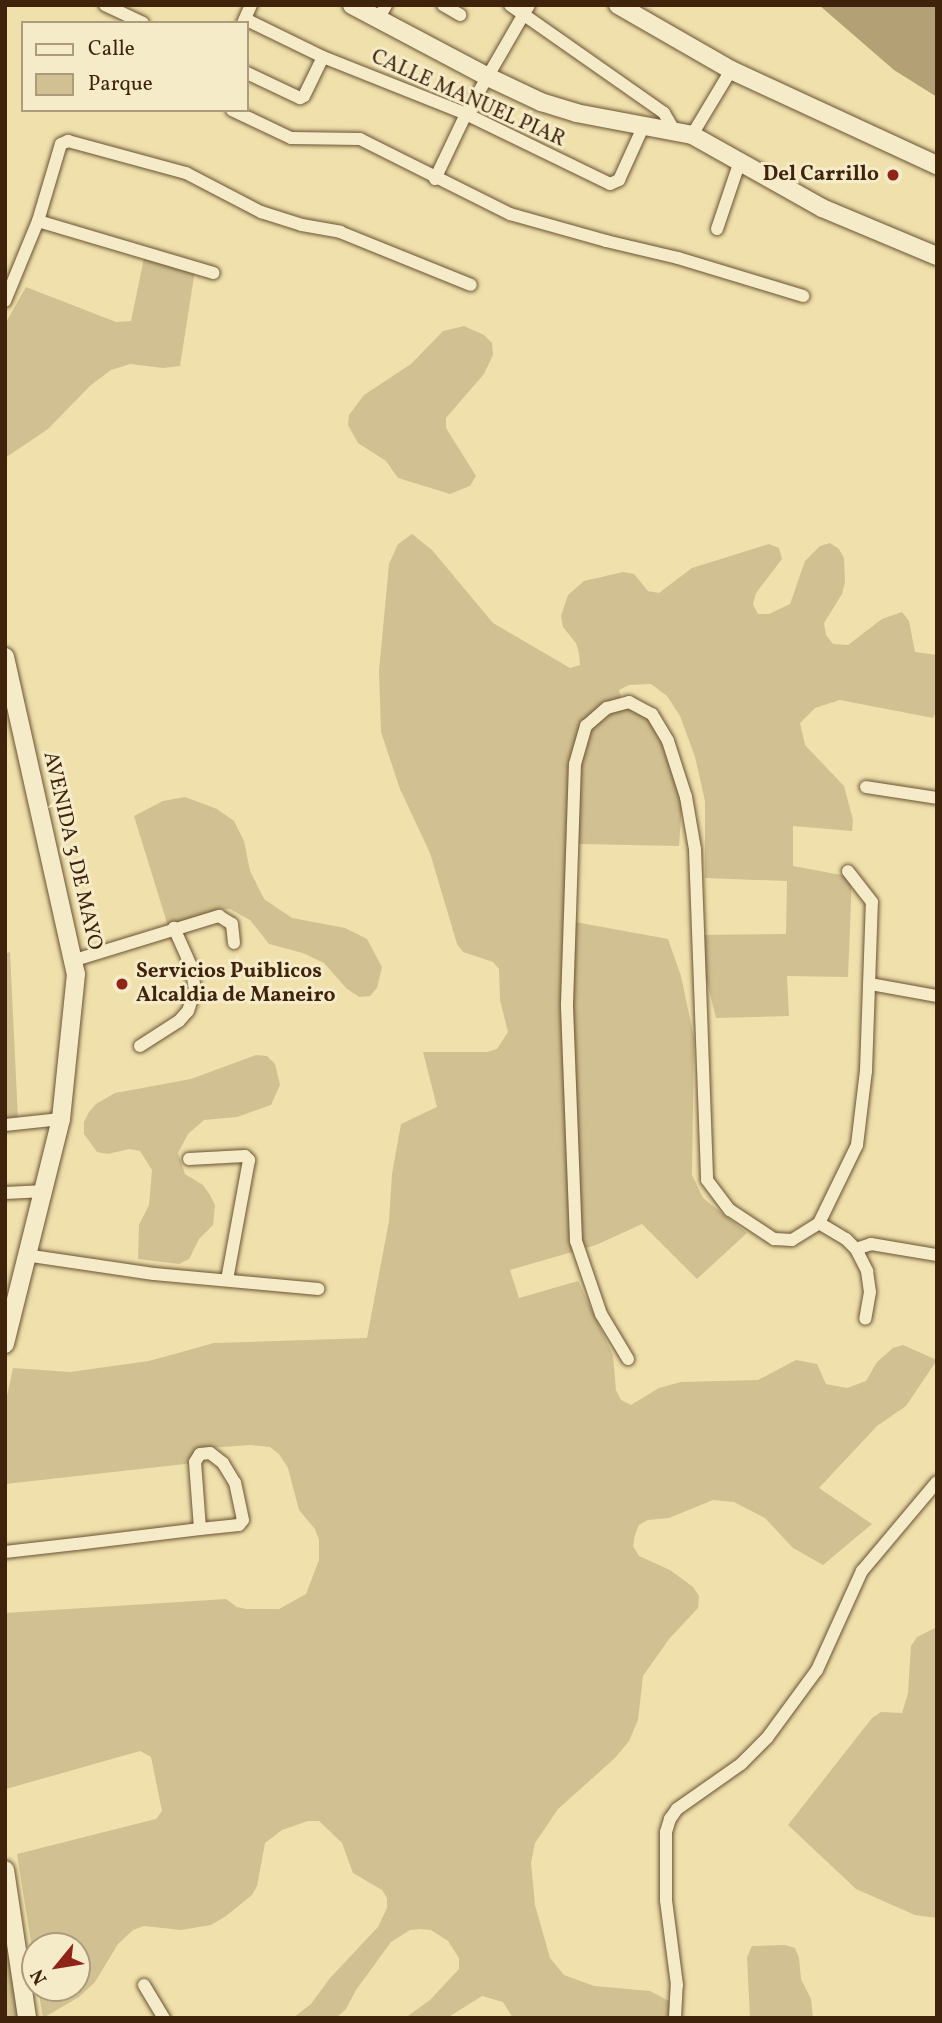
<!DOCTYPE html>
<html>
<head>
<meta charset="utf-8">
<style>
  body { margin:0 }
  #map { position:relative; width:942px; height:2023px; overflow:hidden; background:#efe0ac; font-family:Vollkorn,serif }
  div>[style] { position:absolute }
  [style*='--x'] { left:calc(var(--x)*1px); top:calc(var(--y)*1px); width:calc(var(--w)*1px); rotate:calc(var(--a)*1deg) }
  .green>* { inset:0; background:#d1c091 }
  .water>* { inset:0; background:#b3a075 }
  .roads { filter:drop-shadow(0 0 2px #6b5333) drop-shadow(0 0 2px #6b5333) }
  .street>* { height:12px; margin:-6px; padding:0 6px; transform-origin:6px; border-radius:6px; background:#f5ebc9 }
  .secondary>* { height:18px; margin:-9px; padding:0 9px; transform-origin:9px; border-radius:9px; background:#f5ebc9 }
  .dots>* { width:19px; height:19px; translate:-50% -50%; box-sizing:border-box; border:4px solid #f5ebc9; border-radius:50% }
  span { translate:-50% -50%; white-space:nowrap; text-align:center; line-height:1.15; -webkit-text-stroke:6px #f5ebc9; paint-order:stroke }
  .street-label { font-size:21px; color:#3f240b }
  .poi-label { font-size:21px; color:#3f240b; font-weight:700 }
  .right { translate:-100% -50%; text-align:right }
  .left { translate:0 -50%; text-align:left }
  .frame { position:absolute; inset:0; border:7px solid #3f240b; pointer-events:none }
  .legend { position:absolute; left:21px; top:21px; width:228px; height:91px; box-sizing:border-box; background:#f5ebc9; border:2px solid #ac9b7d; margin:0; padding:9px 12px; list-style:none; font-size:21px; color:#3f240b }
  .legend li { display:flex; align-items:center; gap:14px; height:35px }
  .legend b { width:35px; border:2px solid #ac9b7d }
  .north { position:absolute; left:21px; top:1932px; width:70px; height:70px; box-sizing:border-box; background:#f5ebc9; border:2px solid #ac9b7d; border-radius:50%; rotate:240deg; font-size:19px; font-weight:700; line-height:28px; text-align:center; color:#3f240b }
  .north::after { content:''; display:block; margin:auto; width:24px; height:32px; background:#8f2418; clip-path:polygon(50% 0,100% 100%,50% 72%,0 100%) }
</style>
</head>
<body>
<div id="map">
  <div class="green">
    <i style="clip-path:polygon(144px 258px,195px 270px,180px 366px,163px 368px,130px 364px,111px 370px,91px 385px,48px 429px,5px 458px,5px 324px,26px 287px,116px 322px,131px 321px)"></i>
    <i style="clip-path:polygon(464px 326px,484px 335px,492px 343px,493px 355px,484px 374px,446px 418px,446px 428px,476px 476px,470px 486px,450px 494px,398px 478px,386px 461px,358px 443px,348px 425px,349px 415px,364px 395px,411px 364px,443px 331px)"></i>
    <i style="clip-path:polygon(412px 534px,432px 550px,493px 623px,570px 668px,580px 665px,579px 654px,576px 643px,563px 627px,561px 616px,568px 595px,584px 581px,623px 572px,634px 574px,648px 591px,659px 593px,692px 568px,769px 544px,779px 548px,782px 559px,756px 593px,753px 604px,758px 614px,769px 614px,790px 604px,805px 561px,820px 546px,830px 543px,839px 549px,844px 558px,845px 582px,842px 594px,824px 623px,826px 635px,833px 644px,848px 645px,882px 619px,902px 612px,909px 621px,915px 652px,937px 655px,937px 710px,933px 718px,840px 700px,815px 708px,800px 723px,805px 745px,844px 786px,853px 820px,852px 831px,793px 826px,793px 866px,852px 877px,848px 977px,787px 976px,789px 1016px,716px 1018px,702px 961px,700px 935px,786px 934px,787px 881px,705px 878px,705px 801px,695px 757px,680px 716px,667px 696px,651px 684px,629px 685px,619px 690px,622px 701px,651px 719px,658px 728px,682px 803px,679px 846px,579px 844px,575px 922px,668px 939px,681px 976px,694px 1038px,692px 1175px,703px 1198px,747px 1233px,697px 1279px,642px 1224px,596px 1245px,510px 1270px,519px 1298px,578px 1281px,613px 1355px,616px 1390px,621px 1400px,631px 1405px,659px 1388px,681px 1382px,758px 1380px,796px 1360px,817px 1364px,826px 1384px,847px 1388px,866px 1381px,877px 1362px,893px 1348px,903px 1345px,937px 1360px,906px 1406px,877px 1426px,819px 1488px,872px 1524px,823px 1565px,793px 1548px,765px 1518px,734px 1502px,723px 1501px,713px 1500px,669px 1518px,648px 1520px,639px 1525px,635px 1535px,633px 1546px,639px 1556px,670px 1570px,693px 1587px,699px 1596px,698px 1608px,669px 1639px,643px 1676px,638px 1720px,629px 1741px,615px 1758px,558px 1809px,535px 1843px,531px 1863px,535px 1905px,550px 1958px,564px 1975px,594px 1986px,650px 1991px,669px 2001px,680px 2018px,513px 2018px,503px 2002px,482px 1996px,447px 2018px,405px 2018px,430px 2000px,459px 1969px,459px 1958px,448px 1941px,431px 1930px,420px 1929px,410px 1930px,391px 1942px,356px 1990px,346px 2009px,336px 2018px,293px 2018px,311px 2004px,330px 1978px,378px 1927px,387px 1908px,387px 1898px,382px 1890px,353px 1873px,342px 1843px,319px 1821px,308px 1821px,282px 1830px,265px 1843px,257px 1886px,252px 1895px,226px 1916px,211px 1925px,181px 1930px,144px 1926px,133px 1930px,118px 1944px,95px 1982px,79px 1997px,43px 2018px,38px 1988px,77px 1988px,77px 1946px,35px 1946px,35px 1967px,17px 1854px,156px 1819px,162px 1811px,151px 1757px,140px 1751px,6px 1789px,5px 1613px,226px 1599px,237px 1607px,247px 1609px,279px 1609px,306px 1594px,319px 1560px,319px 1540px,315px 1529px,299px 1510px,288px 1468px,279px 1454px,270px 1447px,250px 1445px,196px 1449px,194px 1463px,5px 1484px,5px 1405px,13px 1368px,70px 1372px,149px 1361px,214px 1343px,367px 1338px,389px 1221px,392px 1174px,401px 1124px,437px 1107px,423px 1052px,487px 1052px,497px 1049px,508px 1032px,500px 1000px,499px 969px,493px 962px,463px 952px,457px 944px,430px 853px,400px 789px,381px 732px,379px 671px,389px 564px,398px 544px)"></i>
    <i style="clip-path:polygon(185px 797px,217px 809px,234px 821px,244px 841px,250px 871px,264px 899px,292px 918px,345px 928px,367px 939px,382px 967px,377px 988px,370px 996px,359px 997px,346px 988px,324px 963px,303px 953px,269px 944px,250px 920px,230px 909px,220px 909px,168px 926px,134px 816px,163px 801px)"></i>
    <i style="clip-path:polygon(10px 952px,18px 1120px,5px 1121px,5px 954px)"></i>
    <i style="clip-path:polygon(256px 1055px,267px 1056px,275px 1064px,280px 1085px,271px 1105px,237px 1117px,204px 1120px,188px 1134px,178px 1153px,185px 1174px,203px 1185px,210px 1195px,215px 1205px,213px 1225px,199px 1239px,189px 1259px,179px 1264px,138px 1259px,139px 1225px,149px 1205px,152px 1170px,140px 1151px,129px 1149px,108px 1154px,97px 1152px,84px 1134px,84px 1122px,89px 1112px,96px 1104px,115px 1093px,191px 1079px)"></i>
    <i style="clip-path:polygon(937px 1627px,937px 1918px,915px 1915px,856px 1889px,788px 1825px,872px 1718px,881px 1712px,902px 1713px,908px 1693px,911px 1646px,917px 1637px)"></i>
    <i style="clip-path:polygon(5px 1916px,20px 2018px,5px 2018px)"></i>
    <i style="clip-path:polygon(785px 1945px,795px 1948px,799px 1958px,801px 1979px,811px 1999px,813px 2018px,750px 2018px,747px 1957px,752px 1946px)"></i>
  </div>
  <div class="water">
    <i style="clip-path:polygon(819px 5px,937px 5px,937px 97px,894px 70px)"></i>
  </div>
  <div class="roads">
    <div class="street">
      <i style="--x:105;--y:5;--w:42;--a:25.3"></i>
      <i style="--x:443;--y:5;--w:20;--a:30"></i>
      <i style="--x:510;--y:5;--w:188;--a:35"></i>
      <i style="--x:664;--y:113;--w:20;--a:60"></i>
      <i style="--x:245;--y:19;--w:87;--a:26"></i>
      <i style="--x:323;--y:57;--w:154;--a:21.7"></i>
      <i style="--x:466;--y:114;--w:160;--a:25.9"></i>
      <i style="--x:610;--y:184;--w:10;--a:-24"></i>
      <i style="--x:619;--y:180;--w:60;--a:-65.6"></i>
      <i style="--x:378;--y:19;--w:16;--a:-60"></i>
      <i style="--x:243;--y:23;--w:20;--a:-66"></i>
      <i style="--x:247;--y:73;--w:59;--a:25.3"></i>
      <i style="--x:300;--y:98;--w:4;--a:-27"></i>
      <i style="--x:304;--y:96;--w:43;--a:-64"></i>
      <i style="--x:232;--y:110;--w:65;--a:25.4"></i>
      <i style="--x:291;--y:138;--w:69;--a:0.8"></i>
      <i style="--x:360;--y:139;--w:168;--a:26.6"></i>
      <i style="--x:510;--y:214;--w:100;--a:15.7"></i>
      <i style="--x:606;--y:241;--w:74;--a:13.3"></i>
      <i style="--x:678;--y:258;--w:131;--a:16.9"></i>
      <i style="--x:692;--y:135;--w:76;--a:-59"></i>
      <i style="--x:435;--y:179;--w:72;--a:-64.5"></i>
      <i style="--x:466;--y:114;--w:126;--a:-60"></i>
      <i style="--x:38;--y:221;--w:183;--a:16.5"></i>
      <i style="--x:717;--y:229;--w:69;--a:-71.3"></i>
      <i style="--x:5;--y:301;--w:87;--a:-67.6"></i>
      <i style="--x:38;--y:221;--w:80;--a:-73.4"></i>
      <i style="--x:61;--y:144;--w:8;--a:-23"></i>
      <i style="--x:68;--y:141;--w:122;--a:15.2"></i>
      <i style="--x:186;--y:173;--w:85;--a:27.5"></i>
      <i style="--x:261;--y:212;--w:43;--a:17.6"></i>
      <i style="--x:302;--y:225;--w:39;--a:10"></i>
      <i style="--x:340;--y:232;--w:141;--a:22"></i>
      <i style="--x:866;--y:787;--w:72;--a:8.8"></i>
      <i style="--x:75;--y:960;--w:151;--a:-17"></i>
      <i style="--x:219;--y:916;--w:15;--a:32"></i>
      <i style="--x:232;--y:924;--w:19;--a:84"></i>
      <i style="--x:870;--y:984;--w:68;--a:10.2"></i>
      <i style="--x:140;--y:1046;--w:46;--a:-32.7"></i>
      <i style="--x:179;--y:1021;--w:13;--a:-48"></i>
      <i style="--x:188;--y:1011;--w:22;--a:-72"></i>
      <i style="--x:195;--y:990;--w:24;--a:-99"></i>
      <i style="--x:191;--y:966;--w:42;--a:-114.1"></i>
      <i style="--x:5;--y:1125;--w:56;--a:-6.1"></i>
      <i style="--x:189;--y:1159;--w:56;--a:-3.1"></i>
      <i style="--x:245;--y:1156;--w:6;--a:45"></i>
      <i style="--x:249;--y:1160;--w:122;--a:100.4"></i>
      <i style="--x:5;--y:1193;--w:40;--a:-2.9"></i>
      <i style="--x:819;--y:1223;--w:31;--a:31"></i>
      <i style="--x:846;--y:1239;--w:14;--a:45"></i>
      <i style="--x:856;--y:1249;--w:25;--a:63"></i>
      <i style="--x:867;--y:1271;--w:21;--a:82"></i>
      <i style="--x:870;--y:1292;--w:27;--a:100"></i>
      <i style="--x:856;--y:1249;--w:16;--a:-18"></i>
      <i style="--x:871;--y:1244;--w:67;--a:9.5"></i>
      <i style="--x:25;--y:1255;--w:130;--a:8.4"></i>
      <i style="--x:154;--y:1274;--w:165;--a:5.2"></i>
      <i style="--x:628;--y:1359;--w:52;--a:-121"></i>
      <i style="--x:601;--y:1314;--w:77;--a:-108.9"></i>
      <i style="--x:576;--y:1241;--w:237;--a:-92.2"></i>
      <i style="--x:567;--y:1004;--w:240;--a:-88.1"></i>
      <i style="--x:575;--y:764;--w:40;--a:-74"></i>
      <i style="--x:586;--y:726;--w:28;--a:-41"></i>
      <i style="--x:607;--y:708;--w:23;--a:-15"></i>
      <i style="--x:629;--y:702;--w:26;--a:28"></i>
      <i style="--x:652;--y:714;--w:31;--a:59"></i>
      <i style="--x:668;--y:741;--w:59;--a:72.2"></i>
      <i style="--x:686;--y:797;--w:53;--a:80.2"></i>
      <i style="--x:695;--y:849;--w:331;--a:87.9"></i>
      <i style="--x:707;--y:1180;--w:38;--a:53"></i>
      <i style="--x:730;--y:1210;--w:53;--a:33.4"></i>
      <i style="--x:774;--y:1239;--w:18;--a:3"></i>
      <i style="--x:792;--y:1240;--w:32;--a:-32"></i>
      <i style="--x:819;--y:1223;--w:87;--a:-64"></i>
      <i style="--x:857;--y:1145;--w:75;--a:-83.1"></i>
      <i style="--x:866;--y:1071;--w:169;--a:-88"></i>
      <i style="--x:872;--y:902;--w:39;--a:-128"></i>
      <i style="--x:5;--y:1552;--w:71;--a:-6.4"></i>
      <i style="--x:76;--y:1544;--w:125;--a:-6.9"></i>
      <i style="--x:200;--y:1529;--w:39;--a:-6"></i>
      <i style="--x:239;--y:1525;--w:6;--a:-51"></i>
      <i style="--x:243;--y:1520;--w:38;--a:-102"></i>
      <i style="--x:235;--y:1483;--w:23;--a:-121"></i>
      <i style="--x:223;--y:1463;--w:16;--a:-142"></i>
      <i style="--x:210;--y:1453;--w:10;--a:174"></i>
      <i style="--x:200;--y:1454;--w:9;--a:122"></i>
      <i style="--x:195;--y:1462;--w:67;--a:85.7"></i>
      <i style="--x:144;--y:1985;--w:39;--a:59"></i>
      <i style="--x:675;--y:2018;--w:33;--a:-87"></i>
      <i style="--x:677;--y:1985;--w:86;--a:-97.4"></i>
      <i style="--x:666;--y:1900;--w:68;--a:-90"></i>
      <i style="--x:666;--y:1832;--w:14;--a:-73"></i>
      <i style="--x:670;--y:1819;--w:12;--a:-55"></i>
      <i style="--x:677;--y:1809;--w:78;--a:-35.1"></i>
      <i style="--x:741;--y:1764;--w:37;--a:-45"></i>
      <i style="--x:767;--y:1738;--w:84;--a:-53.7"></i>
      <i style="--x:817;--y:1670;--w:109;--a:-65.6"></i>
      <i style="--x:862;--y:1571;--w:116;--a:-49.9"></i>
    </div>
    <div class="secondary">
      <i style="--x:352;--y:5;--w:154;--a:27.9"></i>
      <i style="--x:488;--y:77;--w:59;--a:25.3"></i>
      <i style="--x:541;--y:102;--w:37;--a:17"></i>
      <i style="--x:576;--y:113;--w:118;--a:10.7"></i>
      <i style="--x:692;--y:135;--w:149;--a:29.3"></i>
      <i style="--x:822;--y:208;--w:125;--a:22.7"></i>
      <i style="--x:618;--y:5;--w:130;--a:29.9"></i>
      <i style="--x:731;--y:70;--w:227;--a:24.8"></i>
      <i style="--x:5;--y:657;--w:325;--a:77.4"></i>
      <i style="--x:76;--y:974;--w:146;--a:95.9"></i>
      <i style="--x:61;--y:1119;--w:232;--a:104"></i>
      <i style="--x:5;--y:1870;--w:150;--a:81.5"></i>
    </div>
  </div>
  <div class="dots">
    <i style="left:893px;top:175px;background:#8f2418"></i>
    <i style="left:122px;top:984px;background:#8f2418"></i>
  </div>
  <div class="street-label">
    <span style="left:468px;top:99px;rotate:24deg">CALLE MANUEL PIAR</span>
    <span style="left:72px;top:851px;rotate:77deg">AVENIDA 3 DE MAYO</span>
  </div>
  <div class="poi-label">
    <span class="right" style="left:879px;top:175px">Del Carrillo</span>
    <span class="left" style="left:136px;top:984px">Servicios Puiblicos<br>Alcaldia de Maneiro</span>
  </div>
  <div class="frame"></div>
  <ul class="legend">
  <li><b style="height:9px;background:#f5ebc9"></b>Calle</li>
  <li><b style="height:19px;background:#d1c091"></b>Parque</li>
  </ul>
  <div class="north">N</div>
</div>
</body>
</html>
